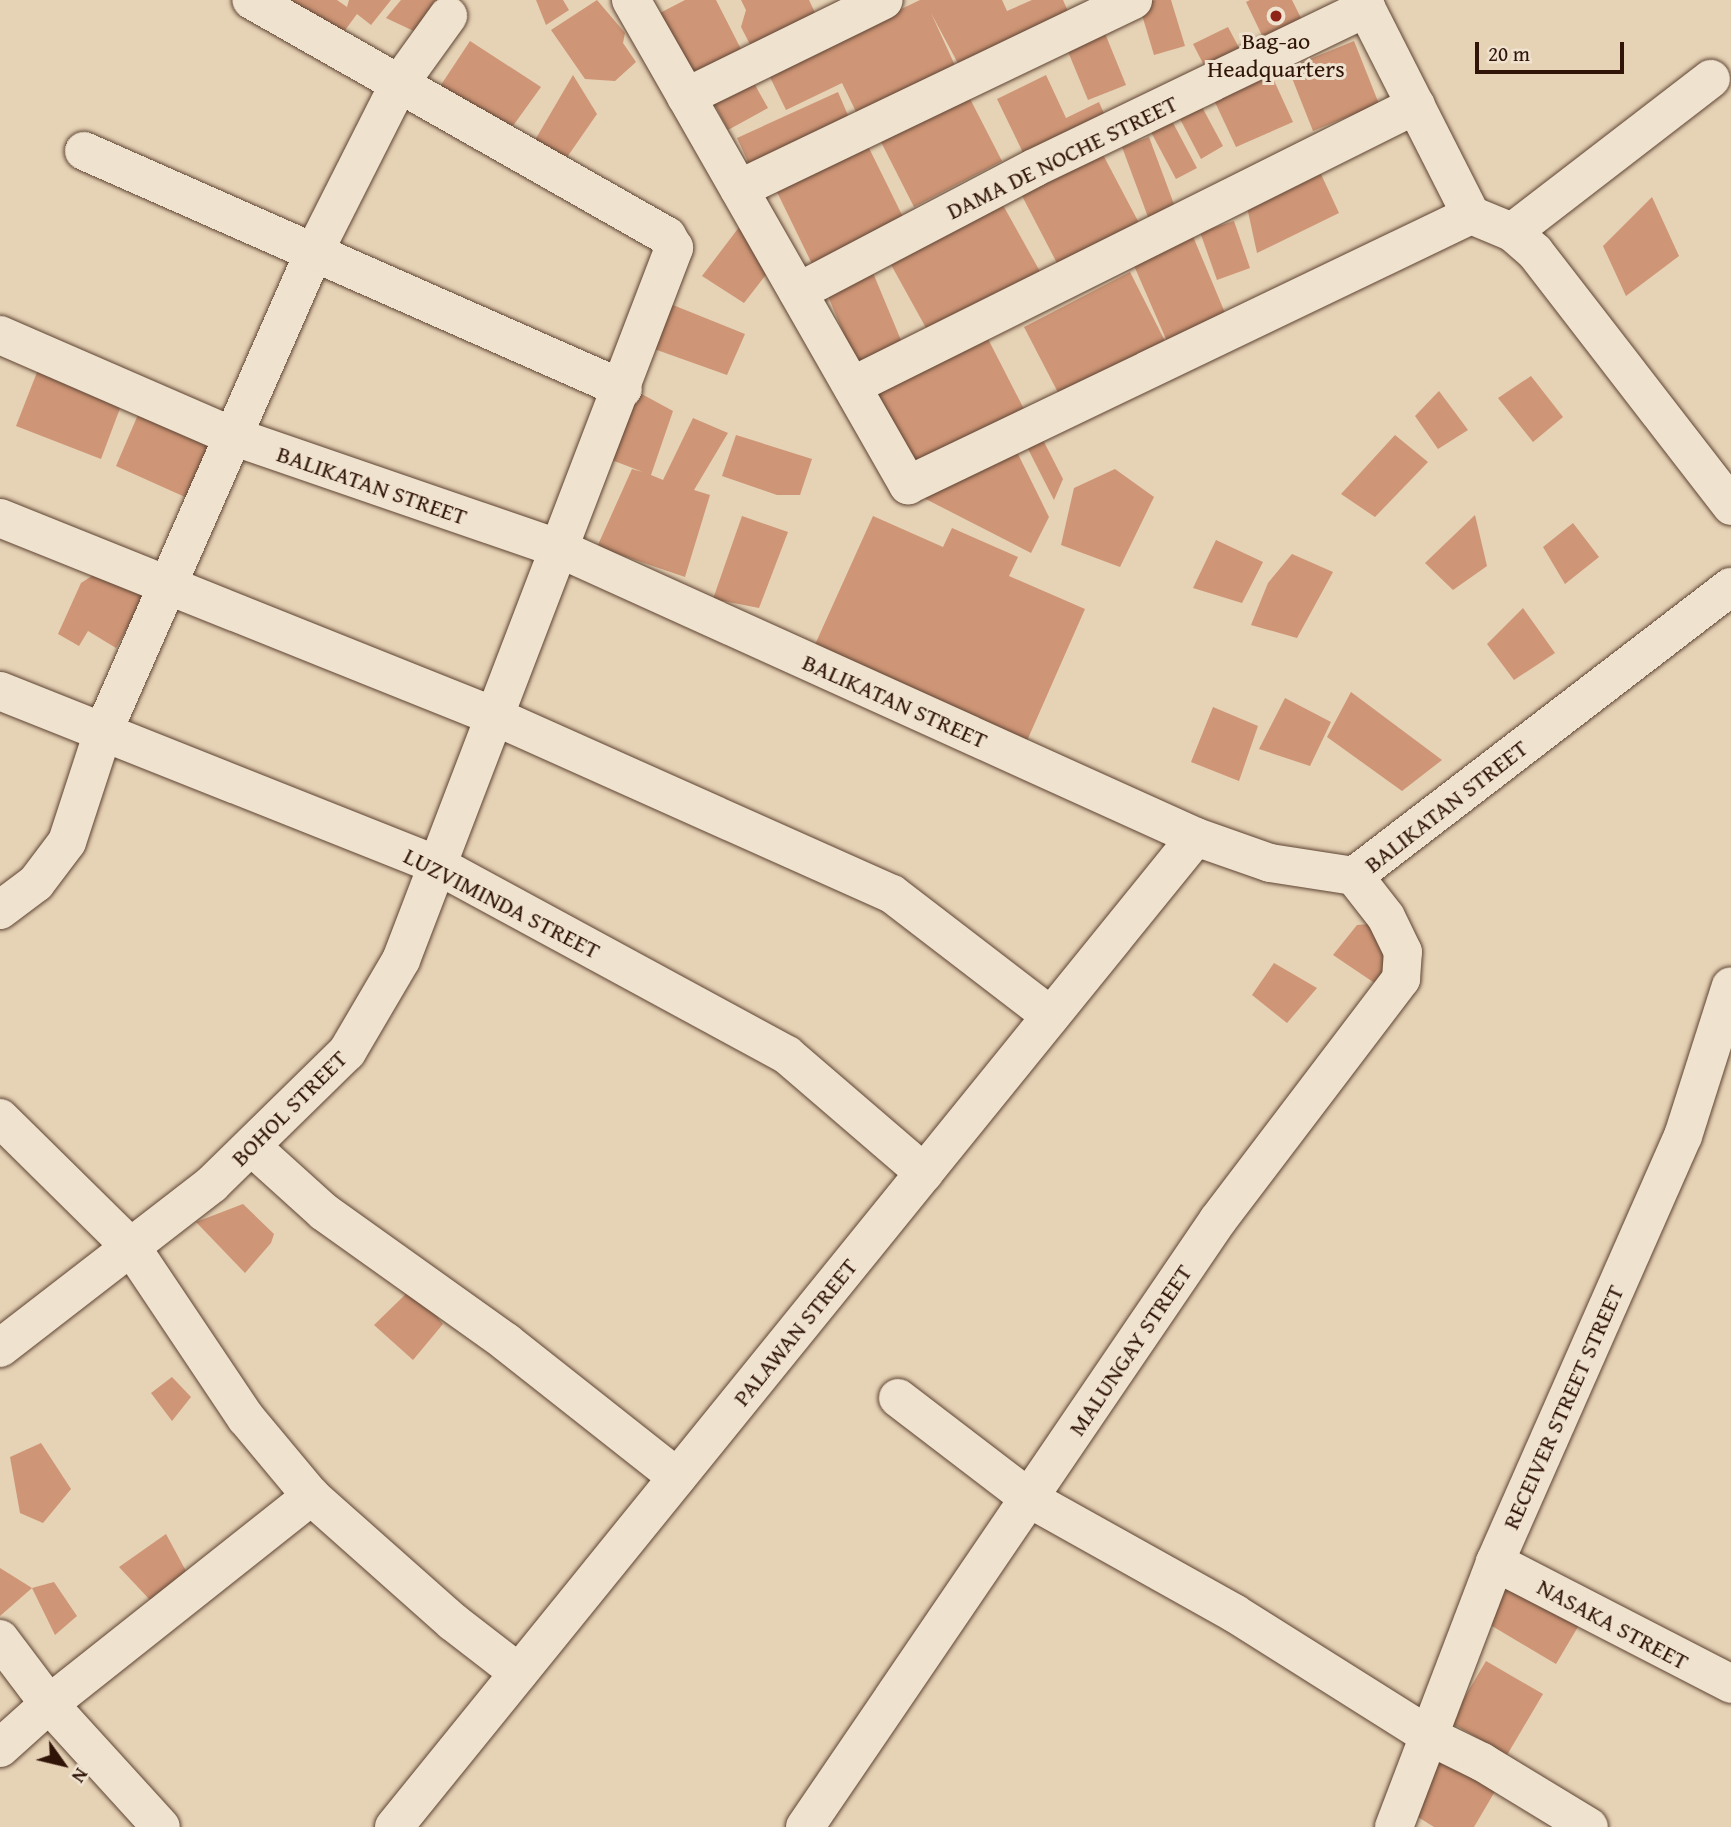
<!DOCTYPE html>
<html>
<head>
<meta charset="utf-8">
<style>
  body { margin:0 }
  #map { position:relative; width:1731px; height:1827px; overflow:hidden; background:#e6d2b5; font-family:"Gentium Book Plus",serif }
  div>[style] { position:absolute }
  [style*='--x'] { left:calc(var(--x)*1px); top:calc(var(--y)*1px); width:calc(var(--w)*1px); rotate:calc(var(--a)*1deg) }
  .building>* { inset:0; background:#ce9576 }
  .roads { filter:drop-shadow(0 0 2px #5e4433) drop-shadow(0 0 2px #5e4433) }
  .minor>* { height:38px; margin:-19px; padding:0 19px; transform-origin:19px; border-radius:19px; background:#efe2cf }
  .dots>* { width:19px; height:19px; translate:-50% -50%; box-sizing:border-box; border:4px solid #efe2cf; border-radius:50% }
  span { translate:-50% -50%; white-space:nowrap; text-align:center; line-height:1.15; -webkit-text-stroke:6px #efe2cf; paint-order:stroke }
  .poi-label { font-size:24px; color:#301408 }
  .street-label { font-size:24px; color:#301408 }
  .north { position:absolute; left:28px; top:1729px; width:70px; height:70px; -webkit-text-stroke:5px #efe2cf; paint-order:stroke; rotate:124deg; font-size:19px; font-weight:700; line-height:28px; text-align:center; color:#301408 }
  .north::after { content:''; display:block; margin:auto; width:24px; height:32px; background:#301408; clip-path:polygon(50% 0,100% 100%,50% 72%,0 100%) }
  .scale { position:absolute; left:1475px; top:42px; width:149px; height:32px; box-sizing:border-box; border:4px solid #301408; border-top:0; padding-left:9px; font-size:21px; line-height:24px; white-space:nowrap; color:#301408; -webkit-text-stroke:5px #efe2cf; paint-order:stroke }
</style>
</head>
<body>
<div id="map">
  <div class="building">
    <i style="clip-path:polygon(290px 0,337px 0,347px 7px,349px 0,391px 0,371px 25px,357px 14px,329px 52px)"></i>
    <i style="clip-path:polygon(401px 0,443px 0,420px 34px,386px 18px)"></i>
    <i style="clip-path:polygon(536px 0,563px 0,569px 10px,546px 25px)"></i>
    <i style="clip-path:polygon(597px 0,625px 33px,623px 43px,636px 62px,615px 81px,585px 79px,551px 30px)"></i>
    <i style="clip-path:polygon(685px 0,716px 0,744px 55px,694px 81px,658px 14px)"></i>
    <i style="clip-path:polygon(741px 0,809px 0,819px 21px,755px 54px,741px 27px,746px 10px)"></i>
    <i style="clip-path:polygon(920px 0,1002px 0,1007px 11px,1032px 0,1063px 0,1071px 18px,961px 69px,931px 13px,958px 72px,860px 120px,842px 83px,786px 110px,768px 73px)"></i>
    <i style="clip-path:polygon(1155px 0,1171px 0,1185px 46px,1154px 55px,1139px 5px)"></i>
    <i style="clip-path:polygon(1250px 0,1292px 0,1307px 30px,1269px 50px,1246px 2px)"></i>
    <i style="clip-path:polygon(1102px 26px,1126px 85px,1088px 100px,1064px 42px)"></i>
    <i style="clip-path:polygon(1228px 27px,1245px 59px,1210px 77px,1193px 44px)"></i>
    <i style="clip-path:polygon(470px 41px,541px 87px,505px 137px,433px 97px)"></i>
    <i style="clip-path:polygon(1354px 41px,1379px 104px,1313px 131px,1288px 68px)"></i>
    <i style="clip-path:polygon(1271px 74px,1293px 122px,1236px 147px,1214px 100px)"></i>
    <i style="clip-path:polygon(573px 75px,597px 114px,563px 163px,528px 152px)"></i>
    <i style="clip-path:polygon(1046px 75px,1066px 118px,1099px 102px,1109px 125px,1029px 165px,997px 99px)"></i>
    <i style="clip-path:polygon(750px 76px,768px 108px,728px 130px,711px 98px)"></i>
    <i style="clip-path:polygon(838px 92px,850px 120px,750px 166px,737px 138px)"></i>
    <i style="clip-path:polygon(967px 93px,1002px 161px,914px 207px,879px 138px)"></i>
    <i style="clip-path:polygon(1202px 107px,1223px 146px,1201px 159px,1180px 119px)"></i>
    <i style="clip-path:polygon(1172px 121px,1197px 168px,1176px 179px,1151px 132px)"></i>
    <i style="clip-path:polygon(1149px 137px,1175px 207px,1148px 217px,1122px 147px)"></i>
    <i style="clip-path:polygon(868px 146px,905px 221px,814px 268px,777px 192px)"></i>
    <i style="clip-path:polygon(1100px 149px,1139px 223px,1059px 267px,1020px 192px)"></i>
    <i style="clip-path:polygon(1320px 172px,1339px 213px,1257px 253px,1247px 207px)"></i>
    <i style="clip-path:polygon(1652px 197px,1679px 256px,1626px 296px,1603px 246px)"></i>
    <i style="clip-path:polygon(999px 198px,1042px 275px,931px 337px,889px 261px)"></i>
    <i style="clip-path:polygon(1234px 221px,1250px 268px,1217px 280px,1200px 232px)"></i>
    <i style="clip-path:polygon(743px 222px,779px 258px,744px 303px,702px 276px)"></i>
    <i style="clip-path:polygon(1192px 234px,1228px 320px,1169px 346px,1132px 261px)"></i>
    <i style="clip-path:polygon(871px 268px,903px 345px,857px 365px,825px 289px)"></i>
    <i style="clip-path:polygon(1130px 272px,1169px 349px,1064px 404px,1024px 327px)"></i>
    <i style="clip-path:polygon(663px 301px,745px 334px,727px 375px,643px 345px)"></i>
    <i style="clip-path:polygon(986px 335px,1026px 413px,911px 472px,871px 394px)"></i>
    <i style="clip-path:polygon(41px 362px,125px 395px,101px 459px,16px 426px)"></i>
    <i style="clip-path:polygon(1531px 376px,1563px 417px,1533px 442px,1498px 398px)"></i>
    <i style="clip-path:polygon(627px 386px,673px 411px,651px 475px,663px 480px,693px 418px,728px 433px,694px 490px,710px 495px,685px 577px,597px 547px,632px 469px,643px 472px,596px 454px)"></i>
    <i style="clip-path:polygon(1439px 391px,1468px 430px,1438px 449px,1415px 416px)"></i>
    <i style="clip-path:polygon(143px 403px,223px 437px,194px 501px,116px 466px)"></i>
    <i style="clip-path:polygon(736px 435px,812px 459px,800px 495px,777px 495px,722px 476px)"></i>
    <i style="clip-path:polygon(1395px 435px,1428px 462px,1375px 517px,1341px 494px)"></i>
    <i style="clip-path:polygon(1043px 440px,1063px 479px,1054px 500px,1027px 447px)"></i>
    <i style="clip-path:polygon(1013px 444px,1049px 517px,1031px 553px,914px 493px)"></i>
    <i style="clip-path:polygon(1115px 469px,1154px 497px,1120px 567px,1061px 545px,1074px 488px)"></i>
    <i style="clip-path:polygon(1475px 515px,1487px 566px,1453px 590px,1425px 563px)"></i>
    <i style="clip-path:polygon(742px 516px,788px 532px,759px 608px,713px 599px)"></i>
    <i style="clip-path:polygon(873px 516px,943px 547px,952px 528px,1018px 557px,1009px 576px,1085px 609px,1026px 743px,813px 649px)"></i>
    <i style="clip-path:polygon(1573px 523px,1599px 557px,1565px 584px,1543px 547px)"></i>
    <i style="clip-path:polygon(1216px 540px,1263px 562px,1242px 603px,1193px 588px)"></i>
    <i style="clip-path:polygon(1292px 554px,1333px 572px,1297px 638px,1251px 625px,1268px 583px)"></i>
    <i style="clip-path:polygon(101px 570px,147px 593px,116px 648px,88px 631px,79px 646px,58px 634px,81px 583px)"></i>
    <i style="clip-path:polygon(1523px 608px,1555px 653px,1514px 680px,1487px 644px)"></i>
    <i style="clip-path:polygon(1351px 692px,1442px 760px,1402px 791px,1327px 737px)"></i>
    <i style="clip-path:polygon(1285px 698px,1331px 722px,1310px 766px,1259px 749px)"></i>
    <i style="clip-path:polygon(1213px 707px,1258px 726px,1239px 781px,1191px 762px)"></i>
    <i style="clip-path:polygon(1381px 923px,1396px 966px,1382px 988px,1333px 955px,1357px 925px)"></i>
    <i style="clip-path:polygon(1274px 963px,1317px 988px,1287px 1023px,1252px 995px)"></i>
    <i style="clip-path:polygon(243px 1204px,274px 1234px,271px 1243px,245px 1273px,196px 1222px)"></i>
    <i style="clip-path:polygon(413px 1287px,443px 1324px,413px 1360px,374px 1325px)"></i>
    <i style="clip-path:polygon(172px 1377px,191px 1397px,172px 1421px,151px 1393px)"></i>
    <i style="clip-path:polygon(41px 1443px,71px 1489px,43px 1523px,20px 1513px,10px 1457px)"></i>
    <i style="clip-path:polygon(166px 1534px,186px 1571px,150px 1600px,119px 1567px)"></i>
    <i style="clip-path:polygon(0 1568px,32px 1588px,0 1616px)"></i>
    <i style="clip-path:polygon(1513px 1578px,1582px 1620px,1556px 1664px,1487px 1623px)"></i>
    <i style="clip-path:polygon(54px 1582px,77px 1616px,55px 1635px,32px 1588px)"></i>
    <i style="clip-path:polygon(1486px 1661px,1543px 1694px,1507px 1755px,1450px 1722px)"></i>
    <i style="clip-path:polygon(1443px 1757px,1497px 1788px,1474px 1827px,1434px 1827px,1410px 1812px)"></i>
  </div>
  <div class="roads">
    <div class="minor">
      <i style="--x:631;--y:0;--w:559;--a:60.27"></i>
      <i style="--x:908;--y:485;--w:624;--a:-25.62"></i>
      <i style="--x:1471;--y:215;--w:44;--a:22.5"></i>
      <i style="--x:1512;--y:232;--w:30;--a:41"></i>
      <i style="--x:1535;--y:252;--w:321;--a:52.3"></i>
      <i style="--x:1362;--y:0;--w:241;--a:63.1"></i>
      <i style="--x:686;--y:97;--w:220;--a:-26.1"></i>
      <i style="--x:84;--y:151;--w:589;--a:23.82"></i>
      <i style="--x:739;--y:189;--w:437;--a:-25.6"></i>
      <i style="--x:1512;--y:232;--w:251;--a:-37.6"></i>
      <i style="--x:798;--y:292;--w:267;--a:-27.7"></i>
      <i style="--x:1034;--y:168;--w:369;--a:-25.7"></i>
      <i style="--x:0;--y:335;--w:256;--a:23.5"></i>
      <i style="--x:235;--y:437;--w:344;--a:19"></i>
      <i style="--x:560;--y:549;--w:698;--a:24.36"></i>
      <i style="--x:1196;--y:837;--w:78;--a:19.4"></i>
      <i style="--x:1270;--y:863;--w:85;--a:8.8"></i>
      <i style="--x:1354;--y:876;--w:475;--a:-37.5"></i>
      <i style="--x:852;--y:386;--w:630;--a:-26.48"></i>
      <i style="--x:0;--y:518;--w:534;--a:21.86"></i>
      <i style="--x:496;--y:717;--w:434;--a:24.1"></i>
      <i style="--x:892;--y:894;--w:200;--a:37.5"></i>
      <i style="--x:0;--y:691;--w:473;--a:21.7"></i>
      <i style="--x:439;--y:866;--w:396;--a:28.5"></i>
      <i style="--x:787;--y:1055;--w:181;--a:40.7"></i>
      <i style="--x:0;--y:910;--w:45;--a:-36.9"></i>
      <i style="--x:36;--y:883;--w:51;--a:-52.9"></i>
      <i style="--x:67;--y:842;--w:116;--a:-71.9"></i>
      <i style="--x:103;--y:732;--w:524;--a:-66.27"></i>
      <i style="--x:314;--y:252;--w:188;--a:-63.2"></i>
      <i style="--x:399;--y:84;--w:84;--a:-54.2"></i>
      <i style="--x:0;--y:1118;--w:185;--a:44.6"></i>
      <i style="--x:132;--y:1248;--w:205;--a:56.2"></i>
      <i style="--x:246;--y:1418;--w:102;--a:50.2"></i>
      <i style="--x:311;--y:1496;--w:190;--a:41.6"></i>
      <i style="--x:453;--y:1622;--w:83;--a:37.7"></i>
      <i style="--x:252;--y:1147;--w:97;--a:42.1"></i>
      <i style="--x:324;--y:1212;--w:224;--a:35.5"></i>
      <i style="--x:506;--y:1342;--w:218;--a:38.3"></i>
      <i style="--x:0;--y:1348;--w:268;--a:-37.7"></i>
      <i style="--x:212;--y:1184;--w:189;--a:-44.4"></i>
      <i style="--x:347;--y:1052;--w:107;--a:-59.6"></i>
      <i style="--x:401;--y:960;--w:763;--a:-69.02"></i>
      <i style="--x:674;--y:248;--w:14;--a:-120"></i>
      <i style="--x:667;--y:236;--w:478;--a:-150.4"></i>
      <i style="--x:898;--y:1398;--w:166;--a:37.4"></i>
      <i style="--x:1030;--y:1499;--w:234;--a:29.2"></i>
      <i style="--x:1234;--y:1613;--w:233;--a:32.2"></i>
      <i style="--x:1431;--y:1737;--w:57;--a:26.1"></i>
      <i style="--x:1482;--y:1762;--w:125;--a:31.3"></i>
      <i style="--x:1495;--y:1562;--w:266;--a:27.3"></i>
      <i style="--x:0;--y:1639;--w:81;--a:53"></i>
      <i style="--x:49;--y:1704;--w:166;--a:47.7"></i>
      <i style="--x:0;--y:1748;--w:66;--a:-41.9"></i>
      <i style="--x:49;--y:1704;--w:335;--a:-38.4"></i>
      <i style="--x:394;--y:1827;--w:1274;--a:-50.99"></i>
      <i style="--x:805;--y:1827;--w:734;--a:-55.77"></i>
      <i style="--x:1218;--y:1220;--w:303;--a:-52.8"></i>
      <i style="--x:1401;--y:979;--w:27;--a:-86"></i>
      <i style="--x:1403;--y:952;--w:39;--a:-116"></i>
      <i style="--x:1386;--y:917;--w:52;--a:-128"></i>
      <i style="--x:1394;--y:1827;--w:284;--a:-69.1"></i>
      <i style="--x:1495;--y:1562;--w:466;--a:-66.2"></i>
      <i style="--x:1683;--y:1136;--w:157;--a:-72.3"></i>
    </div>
  </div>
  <div class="dots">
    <i style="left:1276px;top:16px;background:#8f2418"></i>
  </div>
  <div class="poi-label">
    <span style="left:1276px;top:55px">Bag-ao<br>Headquarters</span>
  </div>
  <div class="street-label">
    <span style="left:1062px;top:157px;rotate:-26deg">DAMA DE NOCHE STREET</span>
    <span style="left:372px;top:485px;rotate:19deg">BALIKATAN STREET</span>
    <span style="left:895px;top:701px;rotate:24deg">BALIKATAN STREET</span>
    <span style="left:1446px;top:806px;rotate:-38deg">BALIKATAN STREET</span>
    <span style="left:502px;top:903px;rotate:27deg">LUZVIMINDA STREET</span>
    <span style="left:289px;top:1108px;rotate:-45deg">BOHOL STREET</span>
    <span style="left:795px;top:1332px;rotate:-51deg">PALAWAN STREET</span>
    <span style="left:1130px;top:1350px;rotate:-56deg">MALUNGAY STREET</span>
    <span style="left:1563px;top:1407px;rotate:-66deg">RECEIVER STREET STREET</span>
    <span style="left:1613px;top:1624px;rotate:28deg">NASAKA STREET</span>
  </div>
  <div class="north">N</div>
  <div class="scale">20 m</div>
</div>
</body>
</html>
